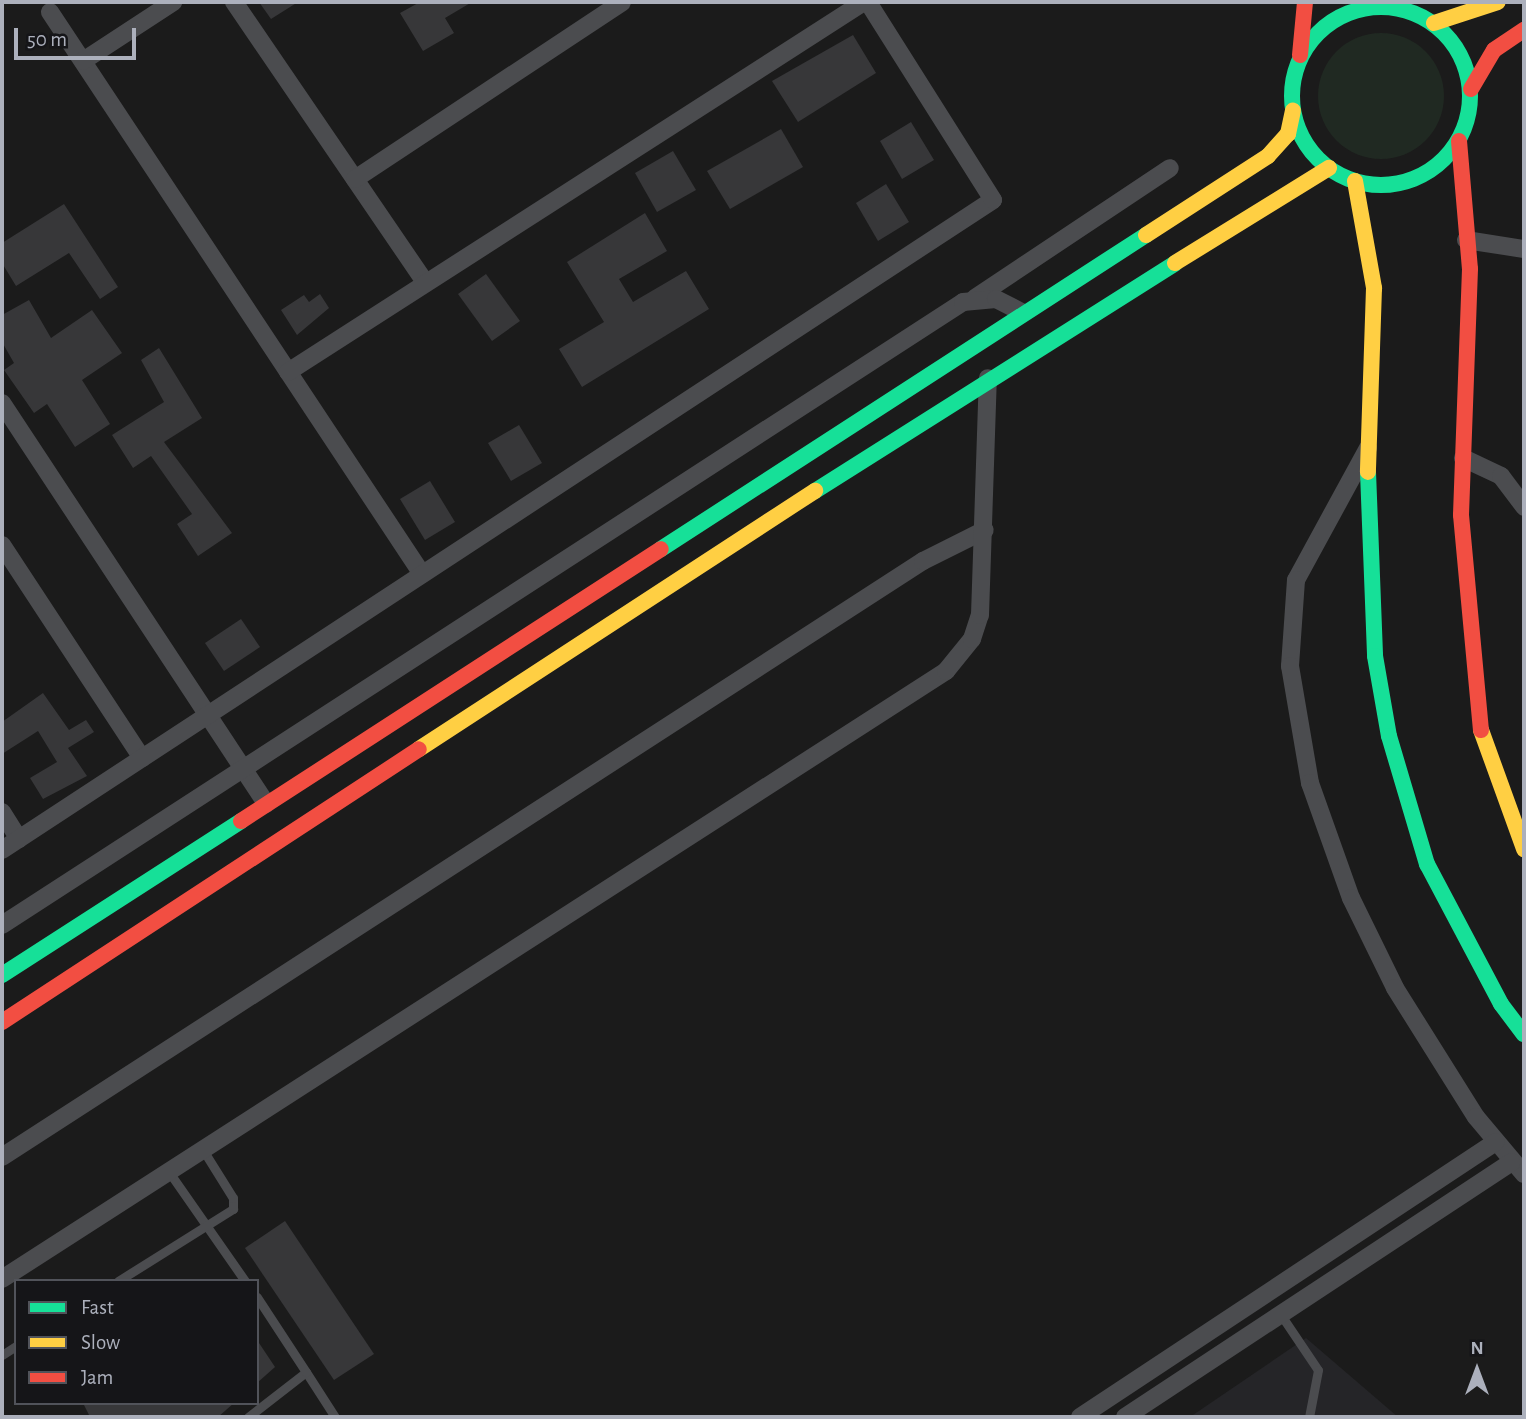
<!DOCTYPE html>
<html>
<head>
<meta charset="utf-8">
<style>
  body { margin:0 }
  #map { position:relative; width:1526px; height:1419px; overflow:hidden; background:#1b1b1b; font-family:"Alegreya Sans",sans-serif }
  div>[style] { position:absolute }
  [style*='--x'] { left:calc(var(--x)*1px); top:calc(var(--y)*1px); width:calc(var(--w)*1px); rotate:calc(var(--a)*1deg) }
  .built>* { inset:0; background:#252528 }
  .green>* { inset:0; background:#202922 }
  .round { border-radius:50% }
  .building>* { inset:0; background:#373739 }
  .lane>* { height:9px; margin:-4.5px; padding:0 4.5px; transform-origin:4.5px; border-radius:4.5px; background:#4b4c4f }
  .street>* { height:18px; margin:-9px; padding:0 9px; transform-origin:9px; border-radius:9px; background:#4b4c4f }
  .fast>* { height:16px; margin:-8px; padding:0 8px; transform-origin:8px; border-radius:8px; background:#16e098 }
  .fast>.ring { margin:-8px; padding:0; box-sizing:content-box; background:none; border:16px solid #16e098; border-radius:50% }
  .slow>* { height:16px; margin:-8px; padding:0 8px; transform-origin:8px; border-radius:8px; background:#ffcf43 }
  .jam>* { height:16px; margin:-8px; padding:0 8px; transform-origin:8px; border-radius:8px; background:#f24e42 }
  span { translate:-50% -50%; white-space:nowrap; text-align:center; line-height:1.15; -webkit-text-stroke:5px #151518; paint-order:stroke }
  .frame { position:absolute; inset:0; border:4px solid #acb0bc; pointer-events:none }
  .legend { position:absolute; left:14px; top:1279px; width:245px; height:126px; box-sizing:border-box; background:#151518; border:2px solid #51535a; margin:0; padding:9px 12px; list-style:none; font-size:21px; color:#acb0bc }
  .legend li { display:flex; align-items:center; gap:14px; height:35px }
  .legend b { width:35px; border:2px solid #51535a }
  .north { position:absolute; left:1442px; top:1335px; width:70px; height:70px; -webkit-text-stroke:5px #151518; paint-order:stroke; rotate:0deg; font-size:19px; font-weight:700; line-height:28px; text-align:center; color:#acb0bc }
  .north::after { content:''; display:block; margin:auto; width:24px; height:32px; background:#acb0bc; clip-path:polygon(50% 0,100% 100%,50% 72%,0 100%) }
  .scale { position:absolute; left:14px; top:28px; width:122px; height:32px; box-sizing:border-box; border:4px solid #acb0bc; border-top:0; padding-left:9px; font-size:21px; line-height:24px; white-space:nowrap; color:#acb0bc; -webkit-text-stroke:5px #151518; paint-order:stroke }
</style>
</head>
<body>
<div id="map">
  <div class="built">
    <i style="clip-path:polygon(1306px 1338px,1398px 1417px,1190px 1417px)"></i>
  </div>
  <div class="green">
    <i class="round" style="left:1318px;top:33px;width:126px;height:126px"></i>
  </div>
  <div class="building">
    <i style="clip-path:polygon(259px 2px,298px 2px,271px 19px)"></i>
    <i style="clip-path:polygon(420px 2px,472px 2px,445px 18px,454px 33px,423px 51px,400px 13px)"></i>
    <i style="clip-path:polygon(853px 35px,876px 73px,798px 122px,772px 81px)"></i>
    <i style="clip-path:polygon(911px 122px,934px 160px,902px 179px,880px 141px)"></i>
    <i style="clip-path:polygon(781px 129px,803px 167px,730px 209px,707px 171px)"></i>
    <i style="clip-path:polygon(673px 151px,696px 190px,657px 212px,635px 173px)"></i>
    <i style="clip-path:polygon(886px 184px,909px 222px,878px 241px,856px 203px)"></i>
    <i style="clip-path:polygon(64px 204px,118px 287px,100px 299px,69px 253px,16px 286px,2px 263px,2px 243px)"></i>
    <i style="clip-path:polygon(645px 213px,667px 251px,619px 279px,633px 302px,686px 271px,709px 309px,582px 387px,559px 349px,604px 322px,567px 262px)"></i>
    <i style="clip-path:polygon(486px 274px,520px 321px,492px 341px,458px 294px)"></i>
    <i style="clip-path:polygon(320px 294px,329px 308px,297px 335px,281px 310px,304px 295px,309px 302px)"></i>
    <i style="clip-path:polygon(29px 300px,51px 338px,92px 310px,122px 353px,82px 380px,110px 424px,75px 447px,47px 404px,34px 413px,4px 370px,14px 363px,2px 342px,2px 315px)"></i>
    <i style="clip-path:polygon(159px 348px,202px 418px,164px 442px,232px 533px,198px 556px,177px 524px,192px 514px,151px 456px,133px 468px,112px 435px,164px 402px,141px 360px)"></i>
    <i style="clip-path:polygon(519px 425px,542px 463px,511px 481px,488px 443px)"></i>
    <i style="clip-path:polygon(430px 481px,455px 522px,425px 540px,400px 499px)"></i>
    <i style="clip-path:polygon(241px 619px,260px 647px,224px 671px,205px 643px)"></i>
    <i style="clip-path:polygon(43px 693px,69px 730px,86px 720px,94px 732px,68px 748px,87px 776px,43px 799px,30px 778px,57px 762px,38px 731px,2px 754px,2px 722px)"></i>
    <i style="clip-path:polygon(285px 1221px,374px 1354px,334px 1380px,245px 1248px)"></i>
    <i style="clip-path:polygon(257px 1340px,275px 1367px,257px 1383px)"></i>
    <i style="clip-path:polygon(83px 1403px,234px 1403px,218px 1417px,90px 1417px)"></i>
  </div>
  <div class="lane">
    <i style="--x:169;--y:1172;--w:133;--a:55.1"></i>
    <i style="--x:118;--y:1281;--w:136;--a:-32.1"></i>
    <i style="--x:233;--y:1209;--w:11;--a:-90"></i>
    <i style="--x:233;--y:1198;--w:57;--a:-122"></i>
    <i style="--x:1281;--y:1315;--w:66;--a:56.1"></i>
    <i style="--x:1318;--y:1370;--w:48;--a:100.8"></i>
    <i style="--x:2;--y:1355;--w:17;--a:-33"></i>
    <i style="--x:306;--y:1372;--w:54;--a:57.2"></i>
    <i style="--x:248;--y:1417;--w:73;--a:-37.8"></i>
    <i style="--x:306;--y:1372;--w:90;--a:-123.2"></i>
  </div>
  <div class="street">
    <i style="--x:234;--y:2;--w:340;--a:55.7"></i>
    <i style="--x:50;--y:12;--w:674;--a:56.5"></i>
    <i style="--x:83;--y:61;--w:108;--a:-33.2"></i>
    <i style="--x:355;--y:179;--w:320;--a:-33.5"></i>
    <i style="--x:1466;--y:240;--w:59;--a:8.8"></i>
    <i style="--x:975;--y:298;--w:234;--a:-33.7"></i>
    <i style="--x:288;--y:372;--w:685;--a:-32.72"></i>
    <i style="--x:2;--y:403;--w:480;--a:56.6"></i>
    <i style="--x:1368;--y:448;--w:150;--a:118.6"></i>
    <i style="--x:1296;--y:580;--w:86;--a:94"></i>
    <i style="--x:1290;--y:666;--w:119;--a:80.3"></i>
    <i style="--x:1310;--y:783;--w:122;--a:70.4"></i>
    <i style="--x:1351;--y:898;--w:100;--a:63.9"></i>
    <i style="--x:1395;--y:988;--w:152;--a:57.9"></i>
    <i style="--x:1476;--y:1117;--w:75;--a:49.9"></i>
    <i style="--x:1463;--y:458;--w:42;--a:25.3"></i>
    <i style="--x:1501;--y:476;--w:39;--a:53"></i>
    <i style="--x:2;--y:545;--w:255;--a:56.7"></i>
    <i style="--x:2;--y:812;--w:32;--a:58"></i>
    <i style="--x:2;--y:850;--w:1185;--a:-33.26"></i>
    <i style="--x:993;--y:200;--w:234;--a:-122.3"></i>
    <i style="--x:2;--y:925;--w:1145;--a:-32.95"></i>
    <i style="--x:963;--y:302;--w:33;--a:-5"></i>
    <i style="--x:996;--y:299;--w:29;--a:27"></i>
    <i style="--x:2;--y:1157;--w:1097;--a:-32.91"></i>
    <i style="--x:923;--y:561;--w:69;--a:-26.6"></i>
    <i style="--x:2;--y:1279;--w:1123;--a:-32.78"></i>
    <i style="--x:946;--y:671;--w:41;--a:-50.9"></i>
    <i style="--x:972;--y:639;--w:25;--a:-72"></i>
    <i style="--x:980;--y:615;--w:237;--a:-88.1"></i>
    <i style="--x:1080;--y:1417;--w:498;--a:-33.5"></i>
    <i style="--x:1125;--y:1417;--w:463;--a:-33.4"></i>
  </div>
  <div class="fast">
    <i class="ring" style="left:1292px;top:7px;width:162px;height:162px"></i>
    <i style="--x:1368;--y:472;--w:184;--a:87.8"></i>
    <i style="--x:1375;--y:656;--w:81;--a:80.1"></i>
    <i style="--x:1389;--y:736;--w:134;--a:73.5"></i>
    <i style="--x:1427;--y:864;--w:158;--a:62.1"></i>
    <i style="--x:1501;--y:1004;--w:38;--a:53"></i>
    <i style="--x:815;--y:491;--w:426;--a:-32.3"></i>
    <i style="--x:661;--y:549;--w:578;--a:-32.92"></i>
    <i style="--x:2;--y:975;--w:284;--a:-32.8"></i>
  </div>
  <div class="slow">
    <i style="--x:1434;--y:23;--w:67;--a:-18.2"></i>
    <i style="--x:1355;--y:181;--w:109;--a:79.9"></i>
    <i style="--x:1374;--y:288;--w:184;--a:91.9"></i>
    <i style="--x:1146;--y:235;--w:145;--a:-32.9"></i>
    <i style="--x:1268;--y:156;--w:30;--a:-48"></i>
    <i style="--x:1288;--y:134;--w:24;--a:-78"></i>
    <i style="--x:1175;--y:263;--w:181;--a:-31.7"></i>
    <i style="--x:1481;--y:730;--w:127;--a:70.1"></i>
    <i style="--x:419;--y:749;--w:473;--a:-33.1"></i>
  </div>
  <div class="jam">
    <i style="--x:1300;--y:55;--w:53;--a:-84.6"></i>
    <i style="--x:1471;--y:89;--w:45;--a:-59.5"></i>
    <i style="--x:1494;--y:50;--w:36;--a:-34"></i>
    <i style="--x:1459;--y:141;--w:128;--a:85.1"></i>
    <i style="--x:1470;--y:269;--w:246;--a:92.1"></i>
    <i style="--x:1461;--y:515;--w:216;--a:84.7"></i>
    <i style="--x:241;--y:821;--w:500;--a:-32.93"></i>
    <i style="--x:2;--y:1022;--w:498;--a:-33.2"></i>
  </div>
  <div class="frame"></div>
  <ul class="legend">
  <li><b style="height:9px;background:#16e098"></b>Fast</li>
  <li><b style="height:9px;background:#ffcf43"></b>Slow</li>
  <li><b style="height:9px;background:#f24e42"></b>Jam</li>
  </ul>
  <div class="north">N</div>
  <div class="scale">50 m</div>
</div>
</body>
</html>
